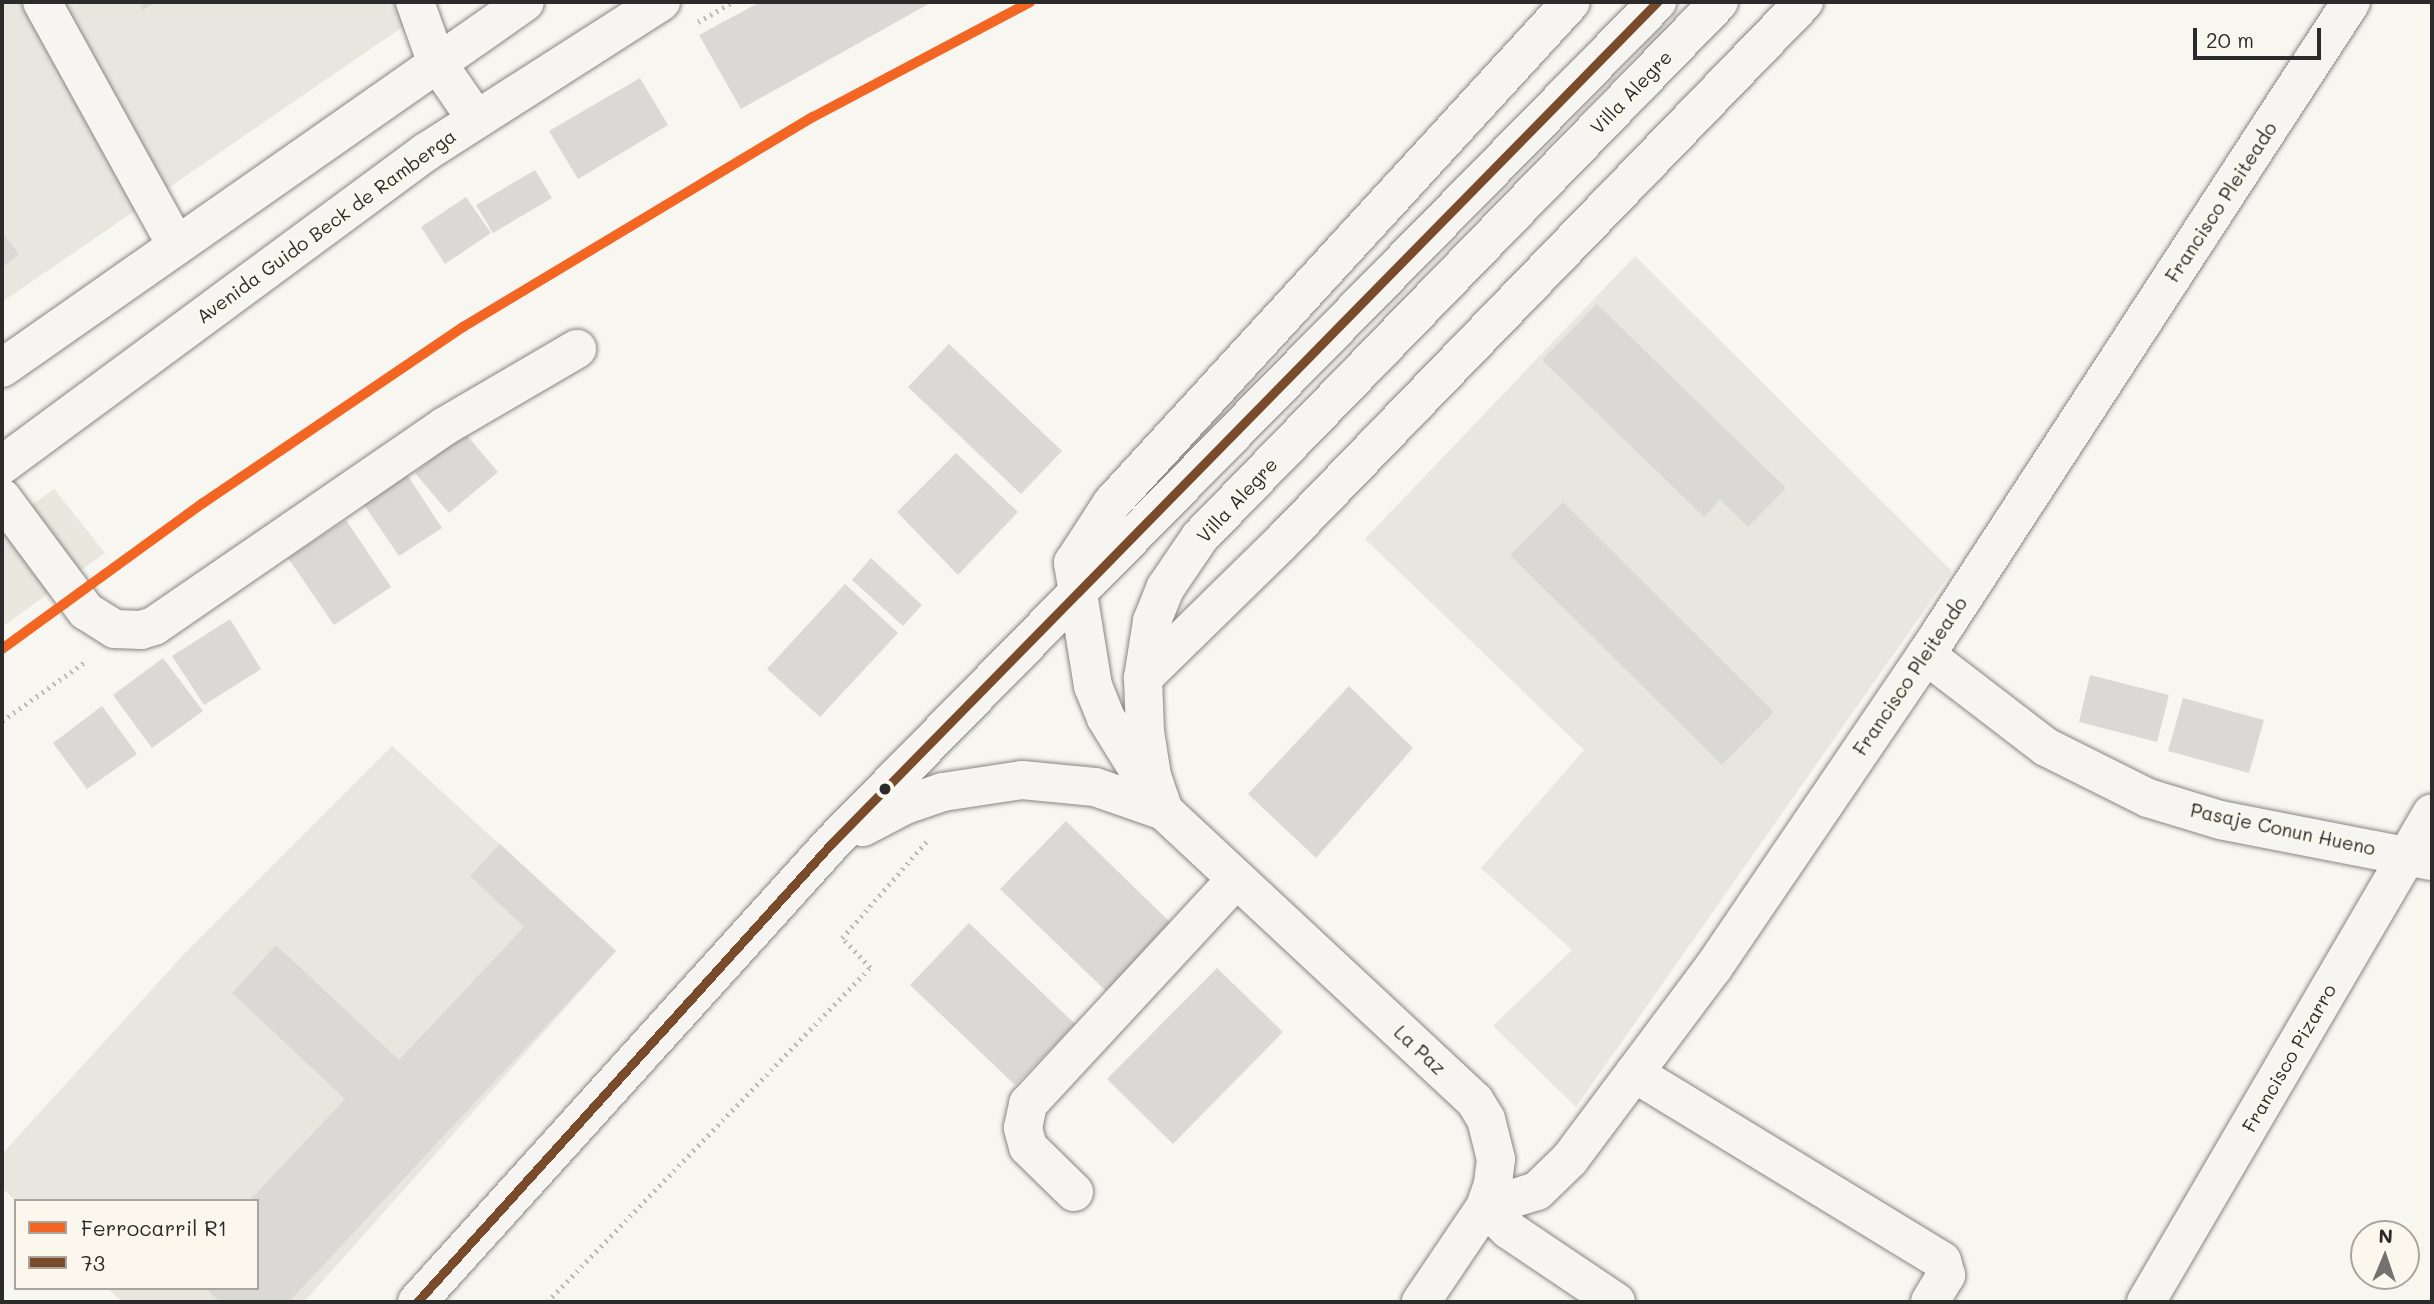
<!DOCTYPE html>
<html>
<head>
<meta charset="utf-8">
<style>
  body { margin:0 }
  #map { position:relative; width:2434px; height:1304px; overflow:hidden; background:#f8f6f0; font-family:Mali,sans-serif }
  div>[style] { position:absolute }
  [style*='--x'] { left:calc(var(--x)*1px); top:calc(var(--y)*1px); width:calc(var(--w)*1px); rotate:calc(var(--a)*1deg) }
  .built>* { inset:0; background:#e9e6df }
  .green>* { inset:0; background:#e9e7de }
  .building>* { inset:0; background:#dbd9d6 }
  .path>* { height:4.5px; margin-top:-2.25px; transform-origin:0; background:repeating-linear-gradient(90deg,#bcbab8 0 2px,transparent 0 7px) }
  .roads { filter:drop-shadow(0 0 2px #878684) drop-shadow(0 0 2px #878684) }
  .minor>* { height:38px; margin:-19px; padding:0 19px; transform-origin:19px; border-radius:19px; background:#f6f5f1 }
  .major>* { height:38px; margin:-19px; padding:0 19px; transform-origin:19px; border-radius:19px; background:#f6f5f1 }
  .bus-1>* { height:9px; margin:-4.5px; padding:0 4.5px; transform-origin:4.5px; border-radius:4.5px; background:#7a4b2a }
  .rail-1>* { height:10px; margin:-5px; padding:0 5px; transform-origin:5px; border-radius:5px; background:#f26522 }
  .dots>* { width:19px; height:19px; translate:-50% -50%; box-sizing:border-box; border:4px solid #fbf7ec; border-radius:50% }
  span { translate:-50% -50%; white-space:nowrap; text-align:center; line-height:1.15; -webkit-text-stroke:5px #fbf7ec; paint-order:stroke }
  .street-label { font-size:19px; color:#2b2b2b }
  .frame { position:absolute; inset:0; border:4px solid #2b2b2b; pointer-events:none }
  .legend { position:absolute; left:14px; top:1199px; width:245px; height:91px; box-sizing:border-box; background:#fbf7ec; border:2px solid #a8a59f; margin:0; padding:9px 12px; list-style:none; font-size:21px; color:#2b2b2b }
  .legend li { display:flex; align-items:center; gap:14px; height:35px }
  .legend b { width:35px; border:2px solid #a8a59f }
  .north { position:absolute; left:2350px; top:1220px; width:70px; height:70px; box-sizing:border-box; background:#fbf7ec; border:2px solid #a8a59f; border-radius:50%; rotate:2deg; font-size:19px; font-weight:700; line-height:28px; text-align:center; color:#2b2b2b }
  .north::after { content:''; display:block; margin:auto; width:24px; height:32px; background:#737270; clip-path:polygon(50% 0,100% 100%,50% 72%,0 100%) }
  .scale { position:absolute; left:2193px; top:28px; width:128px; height:32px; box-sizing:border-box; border:4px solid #2b2b2b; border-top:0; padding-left:9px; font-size:21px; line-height:24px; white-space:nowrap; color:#2b2b2b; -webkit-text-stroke:5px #fbf7ec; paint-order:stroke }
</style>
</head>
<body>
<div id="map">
  <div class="built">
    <i style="clip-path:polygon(2px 2px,439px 2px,2px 302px)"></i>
    <i style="clip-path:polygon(1635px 256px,1952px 571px,1576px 1107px,1493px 1026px,1572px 950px,1481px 868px,1584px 750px,1365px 539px)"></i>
    <i style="clip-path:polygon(392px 746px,616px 951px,304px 1302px,122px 1302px,107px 1288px,257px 1288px,257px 1201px,16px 1201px,2px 1188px,2px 1154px,185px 953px)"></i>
  </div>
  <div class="green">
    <i style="clip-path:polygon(54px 489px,105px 553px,2px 627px,2px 526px)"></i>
  </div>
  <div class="building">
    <i style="clip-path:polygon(138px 2px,156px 2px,143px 10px)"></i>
    <i style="clip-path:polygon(760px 2px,932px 2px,741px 109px,699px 35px)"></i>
    <i style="clip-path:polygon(640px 78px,668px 125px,578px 179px,549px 131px)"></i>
    <i style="clip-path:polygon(535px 170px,552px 198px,493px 233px,476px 205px)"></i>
    <i style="clip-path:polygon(466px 197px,491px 233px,445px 264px,421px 227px)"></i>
    <i style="clip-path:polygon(2px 232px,19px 254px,2px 268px)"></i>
    <i style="clip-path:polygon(1597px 304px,1786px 488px,1748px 527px,1720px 500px,1704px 517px,1542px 360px)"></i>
    <i style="clip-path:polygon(949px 344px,1062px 451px,1021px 494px,908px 387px)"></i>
    <i style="clip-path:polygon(464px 432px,498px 472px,449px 513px,415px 473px)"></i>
    <i style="clip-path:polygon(956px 453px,1018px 512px,958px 575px,897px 512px)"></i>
    <i style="clip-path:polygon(406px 473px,442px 528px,399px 556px,362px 502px)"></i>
    <i style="clip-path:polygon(1563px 502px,1774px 712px,1722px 765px,1510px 555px)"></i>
    <i style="clip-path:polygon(346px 520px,391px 587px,334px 625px,288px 558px)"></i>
    <i style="clip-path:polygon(871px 558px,922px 605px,903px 626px,852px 580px)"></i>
    <i style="clip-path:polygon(845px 584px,898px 633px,820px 717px,767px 669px)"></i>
    <i style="clip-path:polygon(230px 619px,261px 669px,204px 705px,172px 656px)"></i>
    <i style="clip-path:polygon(163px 658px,203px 711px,152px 748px,113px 695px)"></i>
    <i style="clip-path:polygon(2090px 675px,2169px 695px,2157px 742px,2079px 722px)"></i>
    <i style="clip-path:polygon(1349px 686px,1413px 748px,1316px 858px,1248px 794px)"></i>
    <i style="clip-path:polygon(2183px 698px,2264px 720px,2249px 773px,2168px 751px)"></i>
    <i style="clip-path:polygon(102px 706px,137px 754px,87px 789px,53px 743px)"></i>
    <i style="clip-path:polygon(1066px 821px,1171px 923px,1106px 991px,1000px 889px)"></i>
    <i style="clip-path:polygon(500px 844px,616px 951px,289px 1302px,220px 1302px,205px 1288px,257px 1288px,257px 1201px,249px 1201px,345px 1099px,232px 993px,276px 945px,399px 1060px,524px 927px,470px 876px)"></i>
    <i style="clip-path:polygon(969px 923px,1075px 1024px,1015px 1085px,910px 985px)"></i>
    <i style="clip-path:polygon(1217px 968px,1283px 1032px,1173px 1144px,1107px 1079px)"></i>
  </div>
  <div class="path">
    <i style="--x:698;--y:22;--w:39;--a:-30"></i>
    <i style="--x:2;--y:721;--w:103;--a:-35.5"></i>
    <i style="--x:547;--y:1302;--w:465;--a:-46"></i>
    <i style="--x:870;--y:968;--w:41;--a:-133"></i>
    <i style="--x:842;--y:938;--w:128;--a:-48.8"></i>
  </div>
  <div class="roads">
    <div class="minor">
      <i style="--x:42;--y:2;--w:277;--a:61.1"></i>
      <i style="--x:415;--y:2;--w:63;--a:70.4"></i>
      <i style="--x:2;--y:498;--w:141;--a:53.4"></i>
      <i style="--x:86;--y:611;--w:34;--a:32"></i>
      <i style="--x:115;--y:629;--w:26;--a:2"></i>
      <i style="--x:141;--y:630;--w:14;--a:-17"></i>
      <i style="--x:154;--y:626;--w:353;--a:-34.5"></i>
      <i style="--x:445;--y:426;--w:153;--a:-30.3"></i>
      <i style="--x:1926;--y:655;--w:151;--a:37.5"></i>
      <i style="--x:2046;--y:747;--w:114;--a:26.6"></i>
      <i style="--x:2148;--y:798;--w:75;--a:17"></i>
      <i style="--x:2220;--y:820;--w:214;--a:11"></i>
      <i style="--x:1143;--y:678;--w:192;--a:-44.4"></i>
      <i style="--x:1280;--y:544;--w:754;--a:-45.97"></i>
      <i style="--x:1158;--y:802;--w:99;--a:-121.8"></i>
      <i style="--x:1106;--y:718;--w:35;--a:-112"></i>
      <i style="--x:1093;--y:686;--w:125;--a:-99.2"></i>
      <i style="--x:1073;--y:563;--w:72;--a:-57"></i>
      <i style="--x:1112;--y:503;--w:679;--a:-47.51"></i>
      <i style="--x:1634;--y:1073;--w:361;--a:31.4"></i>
      <i style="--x:1942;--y:1261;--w:15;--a:74"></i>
      <i style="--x:1946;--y:1275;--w:31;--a:121"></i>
      <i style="--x:1074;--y:1192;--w:64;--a:-135.6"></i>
      <i style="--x:1028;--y:1147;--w:20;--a:-105"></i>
      <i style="--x:1023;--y:1128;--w:25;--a:-78"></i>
      <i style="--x:1028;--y:1104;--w:306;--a:-47.2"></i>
      <i style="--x:1616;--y:1302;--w:129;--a:-146.1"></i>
      <i style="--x:1509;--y:1230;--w:33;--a:-136"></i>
      <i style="--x:1485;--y:1207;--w:54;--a:-17.1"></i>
      <i style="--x:1537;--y:1191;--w:46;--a:-44.1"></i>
      <i style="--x:1570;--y:1159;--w:239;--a:-53.2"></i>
      <i style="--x:1713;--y:968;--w:379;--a:-55.8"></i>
      <i style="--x:1926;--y:655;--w:779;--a:-56.94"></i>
      <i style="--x:2146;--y:1302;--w:566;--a:-59.68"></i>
    </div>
    <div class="major">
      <i style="--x:436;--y:61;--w:70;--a:55.4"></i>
      <i style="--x:2;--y:368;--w:638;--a:-34.98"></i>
      <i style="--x:2;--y:465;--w:527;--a:-36.44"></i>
      <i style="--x:426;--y:152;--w:279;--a:-32.6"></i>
      <i style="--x:1164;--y:811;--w:37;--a:-109"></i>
      <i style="--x:1152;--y:776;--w:45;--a:-99"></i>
      <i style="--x:1145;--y:732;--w:54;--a:-92.1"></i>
      <i style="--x:1143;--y:678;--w:58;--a:-81"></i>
      <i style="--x:1152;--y:621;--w:37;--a:-68"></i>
      <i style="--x:1166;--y:587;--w:60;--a:-55.8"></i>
      <i style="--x:1200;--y:537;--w:745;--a:-45.87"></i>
      <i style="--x:863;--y:827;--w:47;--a:-27.6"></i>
      <i style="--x:905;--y:805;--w:40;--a:-18.9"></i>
      <i style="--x:943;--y:792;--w:80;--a:-8.6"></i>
      <i style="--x:1022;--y:780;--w:73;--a:5.5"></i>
      <i style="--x:1095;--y:787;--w:73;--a:19.2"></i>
      <i style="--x:1164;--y:811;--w:425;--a:43"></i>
      <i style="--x:1475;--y:1101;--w:21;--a:59"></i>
      <i style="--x:1486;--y:1119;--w:41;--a:76"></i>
      <i style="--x:1496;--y:1159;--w:25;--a:97"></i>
      <i style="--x:1493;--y:1184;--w:24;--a:109"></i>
      <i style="--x:1485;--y:1207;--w:115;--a:124"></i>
      <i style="--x:417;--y:1302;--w:617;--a:-47.89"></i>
      <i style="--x:831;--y:844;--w:1180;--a:-45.55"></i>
    </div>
  </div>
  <div class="bus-1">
    <i style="--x:417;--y:1302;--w:617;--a:-47.89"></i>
    <i style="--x:831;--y:844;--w:1180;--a:-45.55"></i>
  </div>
  <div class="rail-1">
    <i style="--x:2;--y:649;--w:248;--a:-36"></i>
    <i style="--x:203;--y:503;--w:314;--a:-34.1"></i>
    <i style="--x:463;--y:327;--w:408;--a:-31"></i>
    <i style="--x:813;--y:117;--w:246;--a:-27.9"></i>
  </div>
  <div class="dots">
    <i style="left:885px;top:789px;background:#2b2b2b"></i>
  </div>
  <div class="street-label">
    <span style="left:1631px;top:92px;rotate:-46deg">Villa Alegre</span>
    <span style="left:2221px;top:202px;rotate:-57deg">Francisco Pleiteado</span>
    <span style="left:326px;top:226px;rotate:-36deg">Avenida Guido Beck de Ramberga</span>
    <span style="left:1237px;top:500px;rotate:-47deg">Villa Alegre</span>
    <span style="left:1910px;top:676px;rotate:-56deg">Francisco Pleiteado</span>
    <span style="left:2283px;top:829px;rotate:12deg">Pasaje Conun Hueno</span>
    <span style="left:1420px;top:1050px;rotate:43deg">La Paz</span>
    <span style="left:2289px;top:1058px;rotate:-60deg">Francisco Pizarro</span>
  </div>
  <div class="frame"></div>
  <ul class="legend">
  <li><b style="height:9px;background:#f26522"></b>Ferrocarril R1</li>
  <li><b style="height:9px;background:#7a4b2a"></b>73</li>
  </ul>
  <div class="north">N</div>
  <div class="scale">20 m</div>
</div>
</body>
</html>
